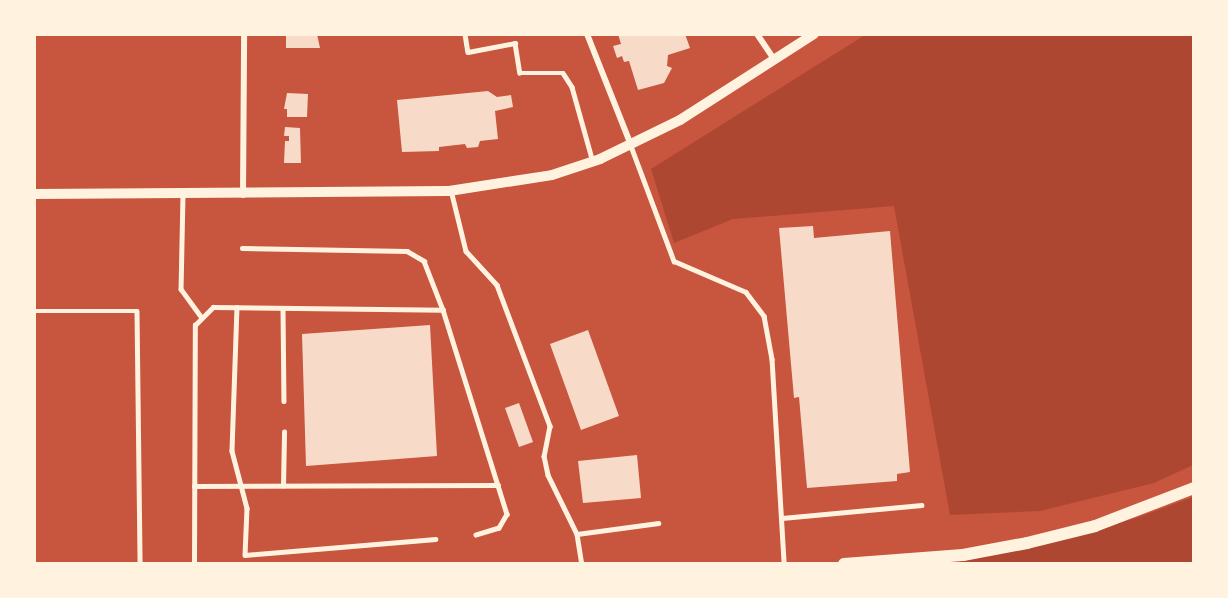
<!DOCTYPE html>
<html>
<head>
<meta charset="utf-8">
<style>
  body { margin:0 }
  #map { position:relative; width:1228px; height:598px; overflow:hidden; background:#c8553d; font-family:"Noto Serif",serif }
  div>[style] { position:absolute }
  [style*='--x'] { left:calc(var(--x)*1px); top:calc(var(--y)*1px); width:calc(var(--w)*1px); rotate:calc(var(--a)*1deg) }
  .green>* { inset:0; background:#ae4732 }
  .building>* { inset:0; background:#f7dbc8 }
  .service>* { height:4.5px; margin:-2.25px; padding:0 2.25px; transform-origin:2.25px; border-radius:2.25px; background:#fff3e0 }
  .minor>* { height:6px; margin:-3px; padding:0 3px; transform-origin:3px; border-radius:3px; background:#fff3e0 }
  .tertiary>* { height:10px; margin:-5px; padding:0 5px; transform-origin:5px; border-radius:5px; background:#fff3e0 }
  .secondary>* { height:12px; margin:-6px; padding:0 6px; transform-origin:6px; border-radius:6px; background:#fff3e0 }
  span { translate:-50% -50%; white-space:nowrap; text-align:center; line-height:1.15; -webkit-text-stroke:5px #fff3e0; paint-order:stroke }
  .frame { position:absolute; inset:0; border:36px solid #fff3e0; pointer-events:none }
</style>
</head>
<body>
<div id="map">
  <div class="green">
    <i style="clip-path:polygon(865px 35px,1193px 35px,1193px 465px,1154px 483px,1040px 511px,950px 515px,894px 206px,733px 219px,674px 243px,651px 169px)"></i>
    <i style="clip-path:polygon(1193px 497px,1193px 563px,917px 564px,997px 555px,1139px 517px)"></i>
  </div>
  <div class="building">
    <i style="clip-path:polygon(286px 34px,317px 34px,320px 48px,286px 48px)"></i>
    <i style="clip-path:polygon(618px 34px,685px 34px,690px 48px,668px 55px,667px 66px,672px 68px,664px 83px,638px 90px,629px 61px,624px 62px,622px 56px,617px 58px,613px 46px,621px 44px)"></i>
    <i style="clip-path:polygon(488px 91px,497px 97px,511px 95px,513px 107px,495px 111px,498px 139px,480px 141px,478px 147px,467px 148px,465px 144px,439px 147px,439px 151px,402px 152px,397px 100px)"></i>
    <i style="clip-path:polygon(287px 93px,308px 94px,307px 117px,287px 117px,287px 109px,284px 109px)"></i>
    <i style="clip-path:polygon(285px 127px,300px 128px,301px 163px,284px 163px,285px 141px,289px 141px,289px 136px,284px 136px)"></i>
    <i style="clip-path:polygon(813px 226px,814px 238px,890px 231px,910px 472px,897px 474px,897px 481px,807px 488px,799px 397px,794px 398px,779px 228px)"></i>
    <i style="clip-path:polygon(430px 325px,437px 456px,306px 466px,302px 334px)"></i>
    <i style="clip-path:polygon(588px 330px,619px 416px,581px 430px,550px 344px)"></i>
    <i style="clip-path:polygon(519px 403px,533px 442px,519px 447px,505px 408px)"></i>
    <i style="clip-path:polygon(637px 455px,641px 498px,583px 503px,578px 461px)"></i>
  </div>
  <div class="service">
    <i style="--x:465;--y:34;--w:18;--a:81"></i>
    <i style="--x:468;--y:52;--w:48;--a:-10.8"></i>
    <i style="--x:515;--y:43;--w:30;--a:81"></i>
    <i style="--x:520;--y:73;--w:43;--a:0"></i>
    <i style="--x:563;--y:73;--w:17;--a:57"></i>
    <i style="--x:572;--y:87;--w:78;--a:74.4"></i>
    <i style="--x:631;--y:146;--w:123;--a:69.5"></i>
    <i style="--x:674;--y:261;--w:78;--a:23.3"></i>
    <i style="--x:746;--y:292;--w:30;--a:53"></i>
    <i style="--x:764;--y:316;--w:44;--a:79.5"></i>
    <i style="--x:772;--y:359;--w:205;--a:86.6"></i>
    <i style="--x:451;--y:190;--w:63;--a:76.2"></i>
    <i style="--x:466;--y:251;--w:46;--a:47.6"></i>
    <i style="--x:497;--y:285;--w:151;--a:69.4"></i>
    <i style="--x:550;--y:426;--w:31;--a:101"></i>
    <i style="--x:544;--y:456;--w:19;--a:78"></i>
    <i style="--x:548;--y:475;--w:66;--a:63.8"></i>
    <i style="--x:577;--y:534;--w:30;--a:81"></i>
    <i style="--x:183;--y:195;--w:94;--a:91.2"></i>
    <i style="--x:181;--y:289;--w:34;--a:54"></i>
    <i style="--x:242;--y:248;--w:165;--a:1"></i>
    <i style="--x:407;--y:251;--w:20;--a:30"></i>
    <i style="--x:424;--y:261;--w:53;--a:68.8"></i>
    <i style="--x:237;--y:307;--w:144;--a:92"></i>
    <i style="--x:232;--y:451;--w:59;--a:75.3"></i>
    <i style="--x:247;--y:508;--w:47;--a:92.4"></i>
    <i style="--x:245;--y:555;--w:191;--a:-4.8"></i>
    <i style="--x:283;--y:308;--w:93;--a:89.4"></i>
    <i style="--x:34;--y:311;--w:103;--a:0"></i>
    <i style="--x:137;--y:311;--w:253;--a:89.3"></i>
    <i style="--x:194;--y:486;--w:304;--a:-0.2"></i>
    <i style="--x:283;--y:486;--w:54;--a:-88.9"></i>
    <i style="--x:782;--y:518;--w:140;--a:-5.3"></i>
    <i style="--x:577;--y:534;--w:82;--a:-7.7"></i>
    <i style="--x:194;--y:564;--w:239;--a:-89.8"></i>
    <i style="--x:195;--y:325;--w:25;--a:-45"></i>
    <i style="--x:213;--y:307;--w:230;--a:0.7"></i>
    <i style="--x:443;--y:310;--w:214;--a:72.6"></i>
    <i style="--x:507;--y:514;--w:16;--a:120"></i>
    <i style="--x:499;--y:528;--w:24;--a:163"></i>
  </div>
  <div class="minor">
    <i style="--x:587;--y:34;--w:119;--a:68.4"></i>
    <i style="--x:757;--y:34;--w:30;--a:56"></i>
    <i style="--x:243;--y:195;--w:161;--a:-89.6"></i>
  </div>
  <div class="tertiary">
    <i style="--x:34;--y:194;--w:415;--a:-0.4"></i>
    <i style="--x:449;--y:191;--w:104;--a:-8.8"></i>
    <i style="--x:552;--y:175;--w:51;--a:-18.4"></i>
    <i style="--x:600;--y:159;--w:89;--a:-26"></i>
    <i style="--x:680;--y:120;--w:159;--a:-32.7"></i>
  </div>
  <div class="secondary">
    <i style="--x:844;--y:564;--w:119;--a:-4.3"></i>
    <i style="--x:963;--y:555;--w:65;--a:-10.6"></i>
    <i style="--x:1027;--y:543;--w:70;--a:-14"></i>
    <i style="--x:1095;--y:526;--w:106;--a:-21"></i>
  </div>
  <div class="frame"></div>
</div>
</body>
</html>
